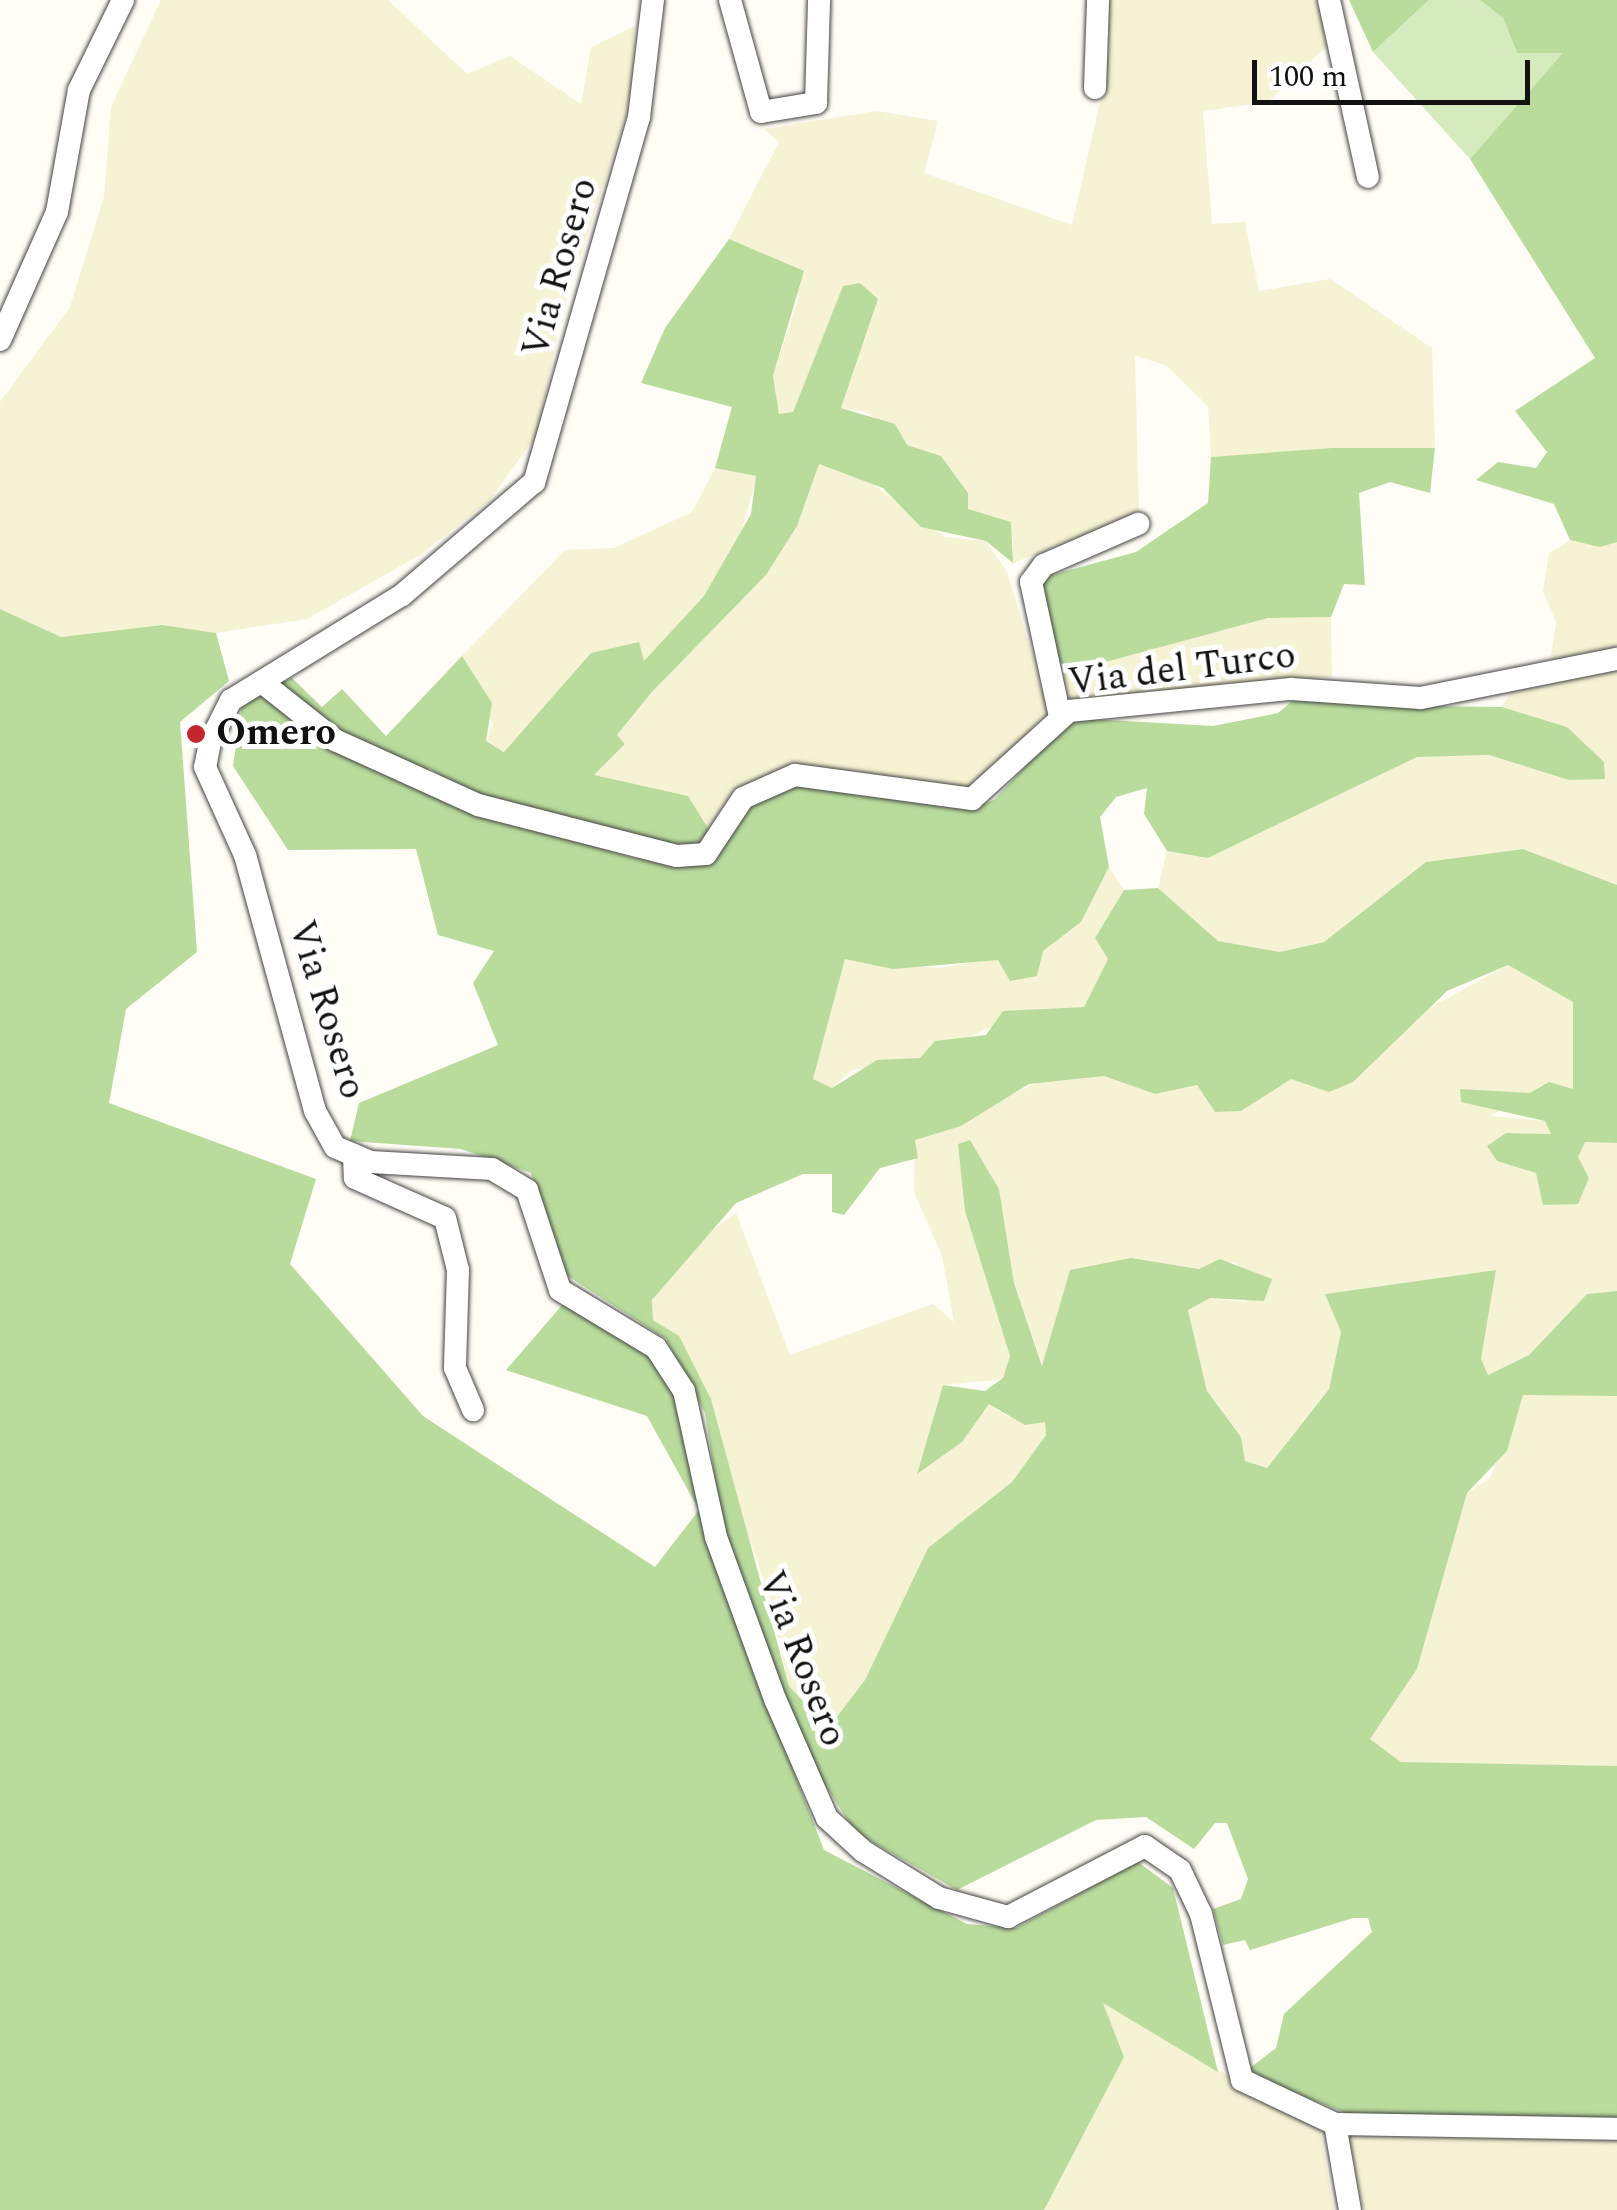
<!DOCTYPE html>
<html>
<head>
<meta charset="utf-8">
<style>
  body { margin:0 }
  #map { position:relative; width:1617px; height:2210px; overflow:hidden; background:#fffdf5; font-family:Spectral,serif }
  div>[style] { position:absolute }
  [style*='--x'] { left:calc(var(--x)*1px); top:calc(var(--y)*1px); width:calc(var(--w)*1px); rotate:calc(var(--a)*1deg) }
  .farmland>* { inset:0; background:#f6f3d4 }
  .green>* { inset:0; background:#d5ebbd }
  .forest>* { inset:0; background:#b9dc9c }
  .roads { filter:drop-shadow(0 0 2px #444) drop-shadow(0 0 2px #444) }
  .minor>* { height:22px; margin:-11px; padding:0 11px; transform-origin:11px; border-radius:11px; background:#fff }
  .dots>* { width:28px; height:28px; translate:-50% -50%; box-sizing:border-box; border:5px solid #fff; border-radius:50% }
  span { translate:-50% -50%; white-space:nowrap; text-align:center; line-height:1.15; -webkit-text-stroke:10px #fff; paint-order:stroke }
  .street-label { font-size:38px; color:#111 }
  .poi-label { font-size:38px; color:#111; font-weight:700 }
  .left { translate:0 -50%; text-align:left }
  .scale { position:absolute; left:1252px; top:60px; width:278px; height:45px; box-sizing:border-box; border:5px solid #111; border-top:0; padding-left:12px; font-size:30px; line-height:35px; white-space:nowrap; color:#111; -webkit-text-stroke:8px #fff; paint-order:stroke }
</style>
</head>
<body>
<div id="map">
  <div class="farmland">
    <i style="clip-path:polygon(161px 0,388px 0,467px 74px,510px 56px,581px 104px,591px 47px,635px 26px,631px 99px,560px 321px,538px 433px,490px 500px,420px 555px,307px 619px,216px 633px,161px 625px,61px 637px,0 609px,0 402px,70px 307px,104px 197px,111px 107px)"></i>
    <i style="clip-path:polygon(1106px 0,1318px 0,1327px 46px,1268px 102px,1203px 111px,1212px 224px,1245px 222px,1259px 291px,1330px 279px,1432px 348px,1435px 448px,1211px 457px,1208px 406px,1166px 365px,1135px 356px,1139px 515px,1013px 563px,1013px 538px,968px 509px,968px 493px,941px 456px,907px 445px,867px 412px,841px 408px,878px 300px,843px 287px,793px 412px,779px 414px,773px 376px,799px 296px,729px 239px,779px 142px,764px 129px,877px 111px,938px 121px,924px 173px,1072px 225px,1103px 89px)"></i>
    <i style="clip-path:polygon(818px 464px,866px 479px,945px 537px,986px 541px,1007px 572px,1049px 710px,969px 794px,775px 771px,736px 798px,708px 846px,593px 776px,625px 744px,617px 735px,651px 693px,766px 575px)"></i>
    <i style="clip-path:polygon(715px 468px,757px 476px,736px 550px,704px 596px,644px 662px,612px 649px,591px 653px,505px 752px,486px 741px,493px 724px,462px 656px,565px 550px,614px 548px,692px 512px)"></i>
    <i style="clip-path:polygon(1570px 540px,1617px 542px,1617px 650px,1550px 662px,1556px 622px,1543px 591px,1549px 553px)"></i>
    <i style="clip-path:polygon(1331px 617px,1332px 677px,1070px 702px,1061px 665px,1102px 663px,1268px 618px)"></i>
    <i style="clip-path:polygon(1617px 665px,1617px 885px,1523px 849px,1426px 862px,1324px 942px,1280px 952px,1218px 941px,1158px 888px,1167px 851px,1208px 858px,1417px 757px,1489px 755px,1569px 780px,1567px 727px,1502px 707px,1514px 685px)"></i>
    <i style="clip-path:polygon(1109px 867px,1124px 890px,1095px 938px,1108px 959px,1084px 1007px,1033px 1009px,920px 1058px,852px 1070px,832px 1088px,813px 1079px,845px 959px,938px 968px,1043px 951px,1081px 922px)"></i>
    <i style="clip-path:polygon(1508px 965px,1573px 1002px,1580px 1030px,1573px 1090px,1530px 1093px,1490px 1116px,1545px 1121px,1552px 1134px,1506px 1133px,1488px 1147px,1497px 1161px,1537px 1173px,1578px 1157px,1585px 1141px,1617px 1143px,1617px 1291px,1587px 1294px,1529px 1355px,1488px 1375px,1481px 1359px,1496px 1270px,1326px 1294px,1341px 1332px,1329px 1388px,1267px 1468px,1244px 1461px,1241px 1437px,1207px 1391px,1188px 1309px,1210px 1298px,1245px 1302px,1247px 1272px,1234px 1262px,1199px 1269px,1131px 1258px,1043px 1367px,1014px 1283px,999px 1189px,970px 1140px,965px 1211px,1010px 1356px,1003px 1379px,943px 1385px,917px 1473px,962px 1442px,989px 1403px,1006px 1416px,1045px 1422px,1046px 1435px,1012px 1482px,928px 1548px,865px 1680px,817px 1744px,810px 1710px,789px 1686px,768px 1592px,679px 1337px,653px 1320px,652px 1299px,692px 1245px,736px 1213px,790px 1355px,933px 1304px,954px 1322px,942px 1256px,914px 1192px,915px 1140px,1052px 1076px,1104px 1076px,1155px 1094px,1197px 1085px,1241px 1110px,1291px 1078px,1353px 1082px,1411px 1018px)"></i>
    <i style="clip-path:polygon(1543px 1392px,1617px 1396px,1617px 1766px,1401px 1762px,1370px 1739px,1417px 1669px,1467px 1493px,1490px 1478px,1523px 1394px)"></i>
    <i style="clip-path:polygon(1102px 2002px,1320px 2130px,1334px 2210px,1044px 2210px,1124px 2057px)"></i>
    <i style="clip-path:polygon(1346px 2136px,1617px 2137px,1617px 2210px,1364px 2210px)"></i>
  </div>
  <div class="green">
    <i style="clip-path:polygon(1429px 0,1480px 0,1503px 18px,1517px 53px,1564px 53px,1470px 159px,1373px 52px)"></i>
  </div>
  <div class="forest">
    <i style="clip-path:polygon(1349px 0,1429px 0,1373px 52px)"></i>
    <i style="clip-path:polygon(1480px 0,1617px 0,1617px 542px,1600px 547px,1570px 540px,1554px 504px,1476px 480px,1498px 462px,1536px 468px,1547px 452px,1515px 411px,1595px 358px,1470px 159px,1563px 53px,1517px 53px,1503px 18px)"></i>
    <i style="clip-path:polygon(729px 239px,804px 271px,773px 376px,779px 414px,793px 412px,843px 286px,860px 283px,878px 299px,841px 408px,895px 424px,907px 445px,941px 456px,968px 493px,968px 509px,1011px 522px,1013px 563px,986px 541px,921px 527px,883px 488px,819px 464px,797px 526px,766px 575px,651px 693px,617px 735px,625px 744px,594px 775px,688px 796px,711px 833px,696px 850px,480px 800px,429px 768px,422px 779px,467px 809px,634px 858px,715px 860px,755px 797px,783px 784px,967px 810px,994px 800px,1071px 718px,1213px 726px,1278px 713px,1297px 697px,1342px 693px,1351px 705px,1502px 707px,1567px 727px,1604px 762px,1605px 779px,1569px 780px,1489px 755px,1417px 757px,1208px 858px,1167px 851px,1144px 814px,1147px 788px,1116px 797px,1100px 817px,1109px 867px,1081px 922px,1043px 951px,1037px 976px,1010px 981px,998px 960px,893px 969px,845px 959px,813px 1079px,832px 1088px,877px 1060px,920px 1058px,935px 1041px,986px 1035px,1003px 1011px,1084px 1007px,1108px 959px,1095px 938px,1124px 890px,1158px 888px,1218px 941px,1280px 952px,1324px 942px,1426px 862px,1523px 849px,1617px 885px,1617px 1143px,1585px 1142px,1578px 1157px,1589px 1178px,1578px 1204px,1543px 1205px,1536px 1173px,1497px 1161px,1487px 1146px,1506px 1133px,1551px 1134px,1545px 1121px,1461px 1102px,1460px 1089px,1530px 1093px,1549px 1082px,1573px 1089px,1573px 1002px,1508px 965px,1447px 991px,1353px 1082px,1329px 1092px,1291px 1079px,1241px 1111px,1215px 1112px,1197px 1085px,1155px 1094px,1104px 1076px,1029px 1084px,961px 1126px,915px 1140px,918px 1158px,880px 1168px,844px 1215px,832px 1212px,832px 1174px,803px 1174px,736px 1203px,652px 1300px,653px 1320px,679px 1336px,711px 1399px,789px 1686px,811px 1710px,817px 1743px,865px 1680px,928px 1548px,1012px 1482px,1046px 1435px,1045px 1422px,1025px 1425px,989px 1404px,962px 1442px,917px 1474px,943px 1385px,985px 1391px,1003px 1378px,1010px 1356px,965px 1211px,958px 1144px,970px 1140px,999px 1189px,1014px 1283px,1042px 1366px,1070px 1270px,1131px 1258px,1199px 1269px,1220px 1259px,1272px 1279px,1264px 1301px,1210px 1298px,1188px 1310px,1207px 1391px,1241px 1437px,1245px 1461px,1267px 1468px,1329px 1389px,1341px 1332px,1325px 1294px,1496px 1270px,1481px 1359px,1488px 1375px,1529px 1355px,1587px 1294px,1617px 1291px,1617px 1396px,1523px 1395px,1507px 1451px,1467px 1493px,1417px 1669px,1370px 1739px,1401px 1762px,1617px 1766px,1617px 2121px,1348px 2114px,1259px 2078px,1250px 2068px,1276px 2048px,1284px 2014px,1372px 1932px,1368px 1918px,1353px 1918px,1250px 1950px,1245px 1940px,1223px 1945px,1213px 1909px,1241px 1899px,1248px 1879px,1227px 1823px,1215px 1823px,1194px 1849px,1146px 1817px,1096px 1820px,957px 1890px,855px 1832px,810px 1761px,724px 1536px,705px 1413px,666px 1339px,566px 1275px,531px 1173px,461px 1149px,350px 1141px,359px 1103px,498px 1045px,473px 983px,494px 951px,438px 935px,416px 849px,288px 850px,233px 766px,242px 704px,292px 678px,322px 707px,342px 689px,386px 736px,462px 656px,492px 703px,486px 741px,504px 752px,591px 653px,639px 642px,644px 661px,704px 596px,751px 514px,756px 476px,715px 468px,732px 407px,641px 383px,665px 328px)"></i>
    <i style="clip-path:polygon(1332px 448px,1435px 448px,1430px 493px,1390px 482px,1359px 493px,1365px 585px,1344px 584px,1331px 617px,1268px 618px,1102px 663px,1061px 664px,1036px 596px,1044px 577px,1136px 552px,1208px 503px,1211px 457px)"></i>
    <i style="clip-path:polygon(0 609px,61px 637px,162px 625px,216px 633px,229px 681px,180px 722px,197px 952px,126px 1009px,109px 1103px,316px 1179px,290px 1264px,423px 1416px,655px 1567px,699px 1510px,647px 1416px,506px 1370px,563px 1304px,652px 1352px,679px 1391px,770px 1710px,824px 1850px,967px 1924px,1016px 1928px,1138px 1862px,1173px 1888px,1218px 2072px,1103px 2003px,1124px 2057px,1044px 2210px,0 2210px)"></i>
  </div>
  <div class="roads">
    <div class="minor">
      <i style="--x:653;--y:0;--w:118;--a:96.8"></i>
      <i style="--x:639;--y:117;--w:380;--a:106"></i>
      <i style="--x:534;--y:482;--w:174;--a:139.4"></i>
      <i style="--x:402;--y:595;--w:201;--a:148.4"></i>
      <i style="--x:231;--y:700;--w:47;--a:116.6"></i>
      <i style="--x:210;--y:742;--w:25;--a:101"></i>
      <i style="--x:205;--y:767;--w:97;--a:65.6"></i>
      <i style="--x:245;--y:855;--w:265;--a:74.7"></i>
      <i style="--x:315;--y:1111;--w:41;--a:60.9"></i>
      <i style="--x:335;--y:1147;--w:39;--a:23"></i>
      <i style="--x:371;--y:1162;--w:121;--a:3.3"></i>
      <i style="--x:492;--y:1169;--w:41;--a:31"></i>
      <i style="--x:527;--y:1190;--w:105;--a:71.7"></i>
      <i style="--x:560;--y:1290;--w:112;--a:31.1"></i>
      <i style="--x:656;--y:1348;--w:51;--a:56.9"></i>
      <i style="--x:684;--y:1391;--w:149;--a:77.6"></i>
      <i style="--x:716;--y:1537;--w:172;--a:70"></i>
      <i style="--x:775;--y:1699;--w:130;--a:66.4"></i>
      <i style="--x:827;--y:1818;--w:49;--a:42.5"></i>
      <i style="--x:863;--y:1851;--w:89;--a:31.7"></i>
      <i style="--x:939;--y:1898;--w:72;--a:15.4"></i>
      <i style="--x:1008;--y:1917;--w:154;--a:-27.4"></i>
      <i style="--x:1145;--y:1846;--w:42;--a:34.4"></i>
      <i style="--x:1180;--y:1870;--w:49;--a:64.5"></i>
      <i style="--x:1201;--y:1914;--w:171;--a:76.1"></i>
      <i style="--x:1242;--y:2080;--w:103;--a:25.3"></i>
      <i style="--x:1335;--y:2124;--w:282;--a:1"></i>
      <i style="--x:730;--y:0;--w:116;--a:74.5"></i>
      <i style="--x:761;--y:112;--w:56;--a:-9.3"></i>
      <i style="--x:816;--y:103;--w:103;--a:-88.3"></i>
      <i style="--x:1329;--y:0;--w:181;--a:77.6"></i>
      <i style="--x:1095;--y:88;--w:88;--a:-88"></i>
      <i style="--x:0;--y:340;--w:140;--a:-66"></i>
      <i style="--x:57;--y:212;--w:124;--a:-79.8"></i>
      <i style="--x:79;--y:90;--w:100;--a:-63.9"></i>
      <i style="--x:263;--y:683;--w:92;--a:38.4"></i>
      <i style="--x:335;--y:740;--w:157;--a:24.4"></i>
      <i style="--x:478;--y:805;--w:205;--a:14.4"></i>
      <i style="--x:677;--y:856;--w:29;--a:-4"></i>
      <i style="--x:706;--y:854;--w:67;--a:-56.5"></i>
      <i style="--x:743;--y:798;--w:57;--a:-23.9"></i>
      <i style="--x:795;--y:775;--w:179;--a:7.7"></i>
      <i style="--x:972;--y:799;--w:131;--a:-42.2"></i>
      <i style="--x:1069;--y:711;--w:223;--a:-5.7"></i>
      <i style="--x:1291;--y:689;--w:130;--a:4"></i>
      <i style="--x:1421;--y:698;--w:200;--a:-11.3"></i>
      <i style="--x:1060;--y:717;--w:138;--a:-102.1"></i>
      <i style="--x:1031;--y:582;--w:21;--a:-53"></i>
      <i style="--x:1044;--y:565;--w:103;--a:-23.6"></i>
      <i style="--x:354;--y:1155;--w:23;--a:88"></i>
      <i style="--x:355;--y:1178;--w:98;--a:24"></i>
      <i style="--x:445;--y:1218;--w:54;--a:76"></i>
      <i style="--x:458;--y:1270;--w:98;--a:91.8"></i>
      <i style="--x:455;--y:1368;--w:46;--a:66.8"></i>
      <i style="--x:1335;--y:2124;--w:87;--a:80.1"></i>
    </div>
  </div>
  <div class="dots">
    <i style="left:196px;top:734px;background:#c4262e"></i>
  </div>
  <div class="street-label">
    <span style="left:561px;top:268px;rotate:-74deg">Via Rosero</span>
    <span style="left:1182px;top:670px;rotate:-7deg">Via del Turco</span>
    <span style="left:326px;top:1010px;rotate:73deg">Via Rosero</span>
    <span style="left:801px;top:1659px;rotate:69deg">Via Rosero</span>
  </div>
  <div class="poi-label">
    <span class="left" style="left:216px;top:734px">Omero</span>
  </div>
  <div class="scale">100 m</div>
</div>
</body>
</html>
